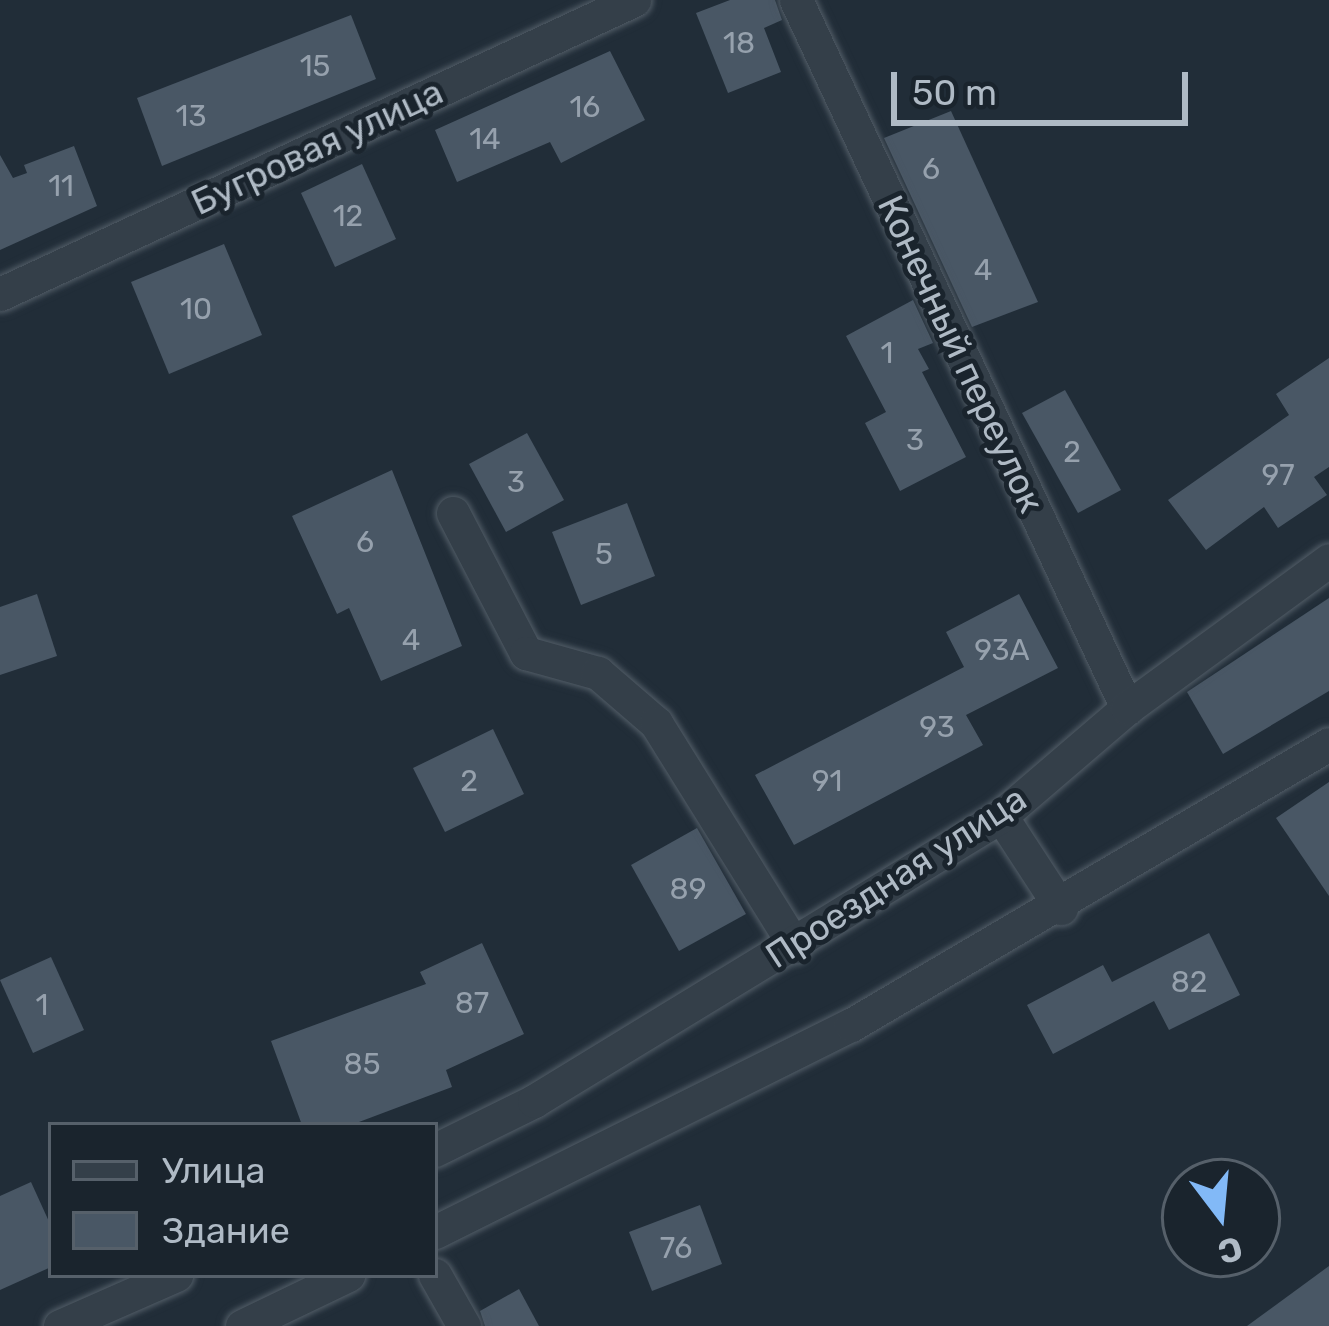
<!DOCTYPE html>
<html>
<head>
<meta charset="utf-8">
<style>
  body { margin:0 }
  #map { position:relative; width:1329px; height:1326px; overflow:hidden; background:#212d38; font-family:Rubik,sans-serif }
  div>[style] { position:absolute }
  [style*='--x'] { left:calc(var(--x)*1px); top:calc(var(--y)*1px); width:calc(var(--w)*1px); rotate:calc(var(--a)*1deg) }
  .building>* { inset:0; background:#495765 }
  .roads { filter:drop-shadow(0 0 3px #525d67) drop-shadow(0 0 3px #525d67) }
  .minor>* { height:33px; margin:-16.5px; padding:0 16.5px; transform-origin:16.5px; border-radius:16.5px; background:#343f49 }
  span { translate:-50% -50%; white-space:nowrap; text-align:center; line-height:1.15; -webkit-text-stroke:10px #1a242d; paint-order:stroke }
  .number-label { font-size:30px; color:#96a1ad }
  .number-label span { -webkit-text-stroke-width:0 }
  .street-label { font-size:36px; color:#afbac5 }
  .legend { position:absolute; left:48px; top:1122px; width:390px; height:156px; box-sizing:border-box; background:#1a242d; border:3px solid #56606a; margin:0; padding:15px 21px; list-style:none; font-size:36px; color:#afbac5 }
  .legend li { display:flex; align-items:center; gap:24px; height:60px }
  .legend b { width:60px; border:3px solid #56606a }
  .north { position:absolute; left:1161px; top:1158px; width:120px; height:120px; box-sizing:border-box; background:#1a242d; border:3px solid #56606a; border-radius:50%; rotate:164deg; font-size:33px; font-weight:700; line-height:48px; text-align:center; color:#afbac5 }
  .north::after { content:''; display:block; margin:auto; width:42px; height:54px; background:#82b9f7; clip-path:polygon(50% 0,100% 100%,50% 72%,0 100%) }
  .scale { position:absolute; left:891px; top:72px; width:297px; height:54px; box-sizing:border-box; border:6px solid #afbac5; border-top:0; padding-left:15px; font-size:36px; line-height:42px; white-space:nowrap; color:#afbac5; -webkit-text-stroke:9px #1a242d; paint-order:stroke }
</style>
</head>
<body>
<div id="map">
  <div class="building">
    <i style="clip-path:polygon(730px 0,775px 0,782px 20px,764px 28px,781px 72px,728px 93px,696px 13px)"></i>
    <i style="clip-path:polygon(351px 15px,376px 79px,162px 166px,137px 98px)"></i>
    <i style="clip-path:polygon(610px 51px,645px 120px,561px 163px,550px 142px,457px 182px,435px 130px)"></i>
    <i style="clip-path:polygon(951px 111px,1038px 302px,972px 327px,884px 138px)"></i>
    <i style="clip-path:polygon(74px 146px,97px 206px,0 250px,0 155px,13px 178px,27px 173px,24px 165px)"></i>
    <i style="clip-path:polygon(362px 164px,396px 239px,335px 267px,301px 193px)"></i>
    <i style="clip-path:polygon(224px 244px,262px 335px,169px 374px,131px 282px)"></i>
    <i style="clip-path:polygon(913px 300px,933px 343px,918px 349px,929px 369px,922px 372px,966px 457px,900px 491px,865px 423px,886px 412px,846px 336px)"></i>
    <i style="clip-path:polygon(1329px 358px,1329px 467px,1314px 477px,1327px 495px,1278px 528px,1264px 507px,1206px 550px,1168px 500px,1289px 415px,1276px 394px)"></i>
    <i style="clip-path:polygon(1065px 390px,1121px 490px,1078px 513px,1022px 413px)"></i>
    <i style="clip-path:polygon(527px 433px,564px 500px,506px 532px,469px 464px)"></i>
    <i style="clip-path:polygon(392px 470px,462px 646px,381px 681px,349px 608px,337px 614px,292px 516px)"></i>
    <i style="clip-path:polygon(627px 503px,655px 576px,581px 605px,552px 532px)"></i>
    <i style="clip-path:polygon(37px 594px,57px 656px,0 675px,0 607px)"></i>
    <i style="clip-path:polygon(1019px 594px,1058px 668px,966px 715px,983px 745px,794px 845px,755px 775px,964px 667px,946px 632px)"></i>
    <i style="clip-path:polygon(1329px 598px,1329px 691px,1223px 754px,1187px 692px)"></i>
    <i style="clip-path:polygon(493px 729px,524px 794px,445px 832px,413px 768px)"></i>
    <i style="clip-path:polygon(1329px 782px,1329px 896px,1276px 818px)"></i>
    <i style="clip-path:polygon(697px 828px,746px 914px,679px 951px,631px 865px)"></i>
    <i style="clip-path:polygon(1209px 933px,1240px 995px,1169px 1030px,1154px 1001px,1053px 1054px,1027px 1005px,1103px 965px,1112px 982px)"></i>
    <i style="clip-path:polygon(482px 943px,524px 1034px,446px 1070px,452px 1087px,351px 1125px,302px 1125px,271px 1041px,426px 984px,420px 972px)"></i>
    <i style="clip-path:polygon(51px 957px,84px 1030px,33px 1053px,0 980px)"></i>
    <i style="clip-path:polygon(31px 1182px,51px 1226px,51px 1267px,0 1290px,0 1196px)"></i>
    <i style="clip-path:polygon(700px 1205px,722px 1264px,652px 1291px,629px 1232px)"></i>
    <i style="clip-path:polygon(1329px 1266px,1329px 1326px,1247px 1326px)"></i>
    <i style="clip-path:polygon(519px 1289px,539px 1326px,485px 1326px,480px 1311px)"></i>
  </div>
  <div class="roads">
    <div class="minor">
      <i style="--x:796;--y:0;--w:782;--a:64.94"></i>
      <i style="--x:0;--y:294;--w:699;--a:-24.88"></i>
      <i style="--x:453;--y:513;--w:158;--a:62.5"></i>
      <i style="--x:526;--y:653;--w:75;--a:15.5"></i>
      <i style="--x:598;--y:673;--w:77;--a:40.8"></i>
      <i style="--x:656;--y:723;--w:263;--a:58.1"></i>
      <i style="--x:1001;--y:816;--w:110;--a:56.9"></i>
      <i style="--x:435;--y:1150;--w:110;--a:-26.3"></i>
      <i style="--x:534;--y:1101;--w:547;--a:-31.39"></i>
      <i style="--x:1001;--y:816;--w:166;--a:-40.6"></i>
      <i style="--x:1127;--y:708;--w:250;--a:-36.2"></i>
      <i style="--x:435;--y:1232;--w:465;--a:-26.5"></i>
      <i style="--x:851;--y:1025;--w:554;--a:-30.45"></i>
      <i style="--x:435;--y:1275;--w:59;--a:60.4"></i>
      <i style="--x:60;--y:1326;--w:127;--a:-23.7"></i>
      <i style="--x:242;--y:1326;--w:118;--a:-25.7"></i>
    </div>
  </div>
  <div class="number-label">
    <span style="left:739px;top:43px">18</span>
    <span style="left:315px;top:66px">15</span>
    <span style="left:585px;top:107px">16</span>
    <span style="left:191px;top:116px">13</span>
    <span style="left:485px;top:139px">14</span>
    <span style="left:931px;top:169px">6</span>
    <span style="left:61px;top:186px">11</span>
    <span style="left:348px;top:216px">12</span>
    <span style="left:983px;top:270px">4</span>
    <span style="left:196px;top:309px">10</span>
    <span style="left:887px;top:353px">1</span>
    <span style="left:915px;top:440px">3</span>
    <span style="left:1072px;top:452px">2</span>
    <span style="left:1278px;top:475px">97</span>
    <span style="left:516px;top:482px">3</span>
    <span style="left:365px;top:542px">6</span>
    <span style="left:604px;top:554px">5</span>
    <span style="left:411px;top:640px">4</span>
    <span style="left:1002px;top:650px">93А</span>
    <span style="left:937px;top:727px">93</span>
    <span style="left:469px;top:781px">2</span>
    <span style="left:827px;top:781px">91</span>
    <span style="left:688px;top:889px">89</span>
    <span style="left:1189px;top:982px">82</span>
    <span style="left:472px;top:1003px">87</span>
    <span style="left:42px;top:1005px">1</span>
    <span style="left:362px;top:1064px">85</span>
    <span style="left:676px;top:1248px">76</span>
  </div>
  <div class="street-label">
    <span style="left:317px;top:147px;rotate:-25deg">Бугровая улица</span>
    <span style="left:961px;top:354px;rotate:65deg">Конечный переулок</span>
    <span style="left:896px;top:877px;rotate:-33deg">Проездная улица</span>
  </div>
  <ul class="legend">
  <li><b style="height:15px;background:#343f49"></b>Улица</li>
  <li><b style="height:33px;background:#495765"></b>Здание</li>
  </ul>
  <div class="north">С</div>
  <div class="scale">50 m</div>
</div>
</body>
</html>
